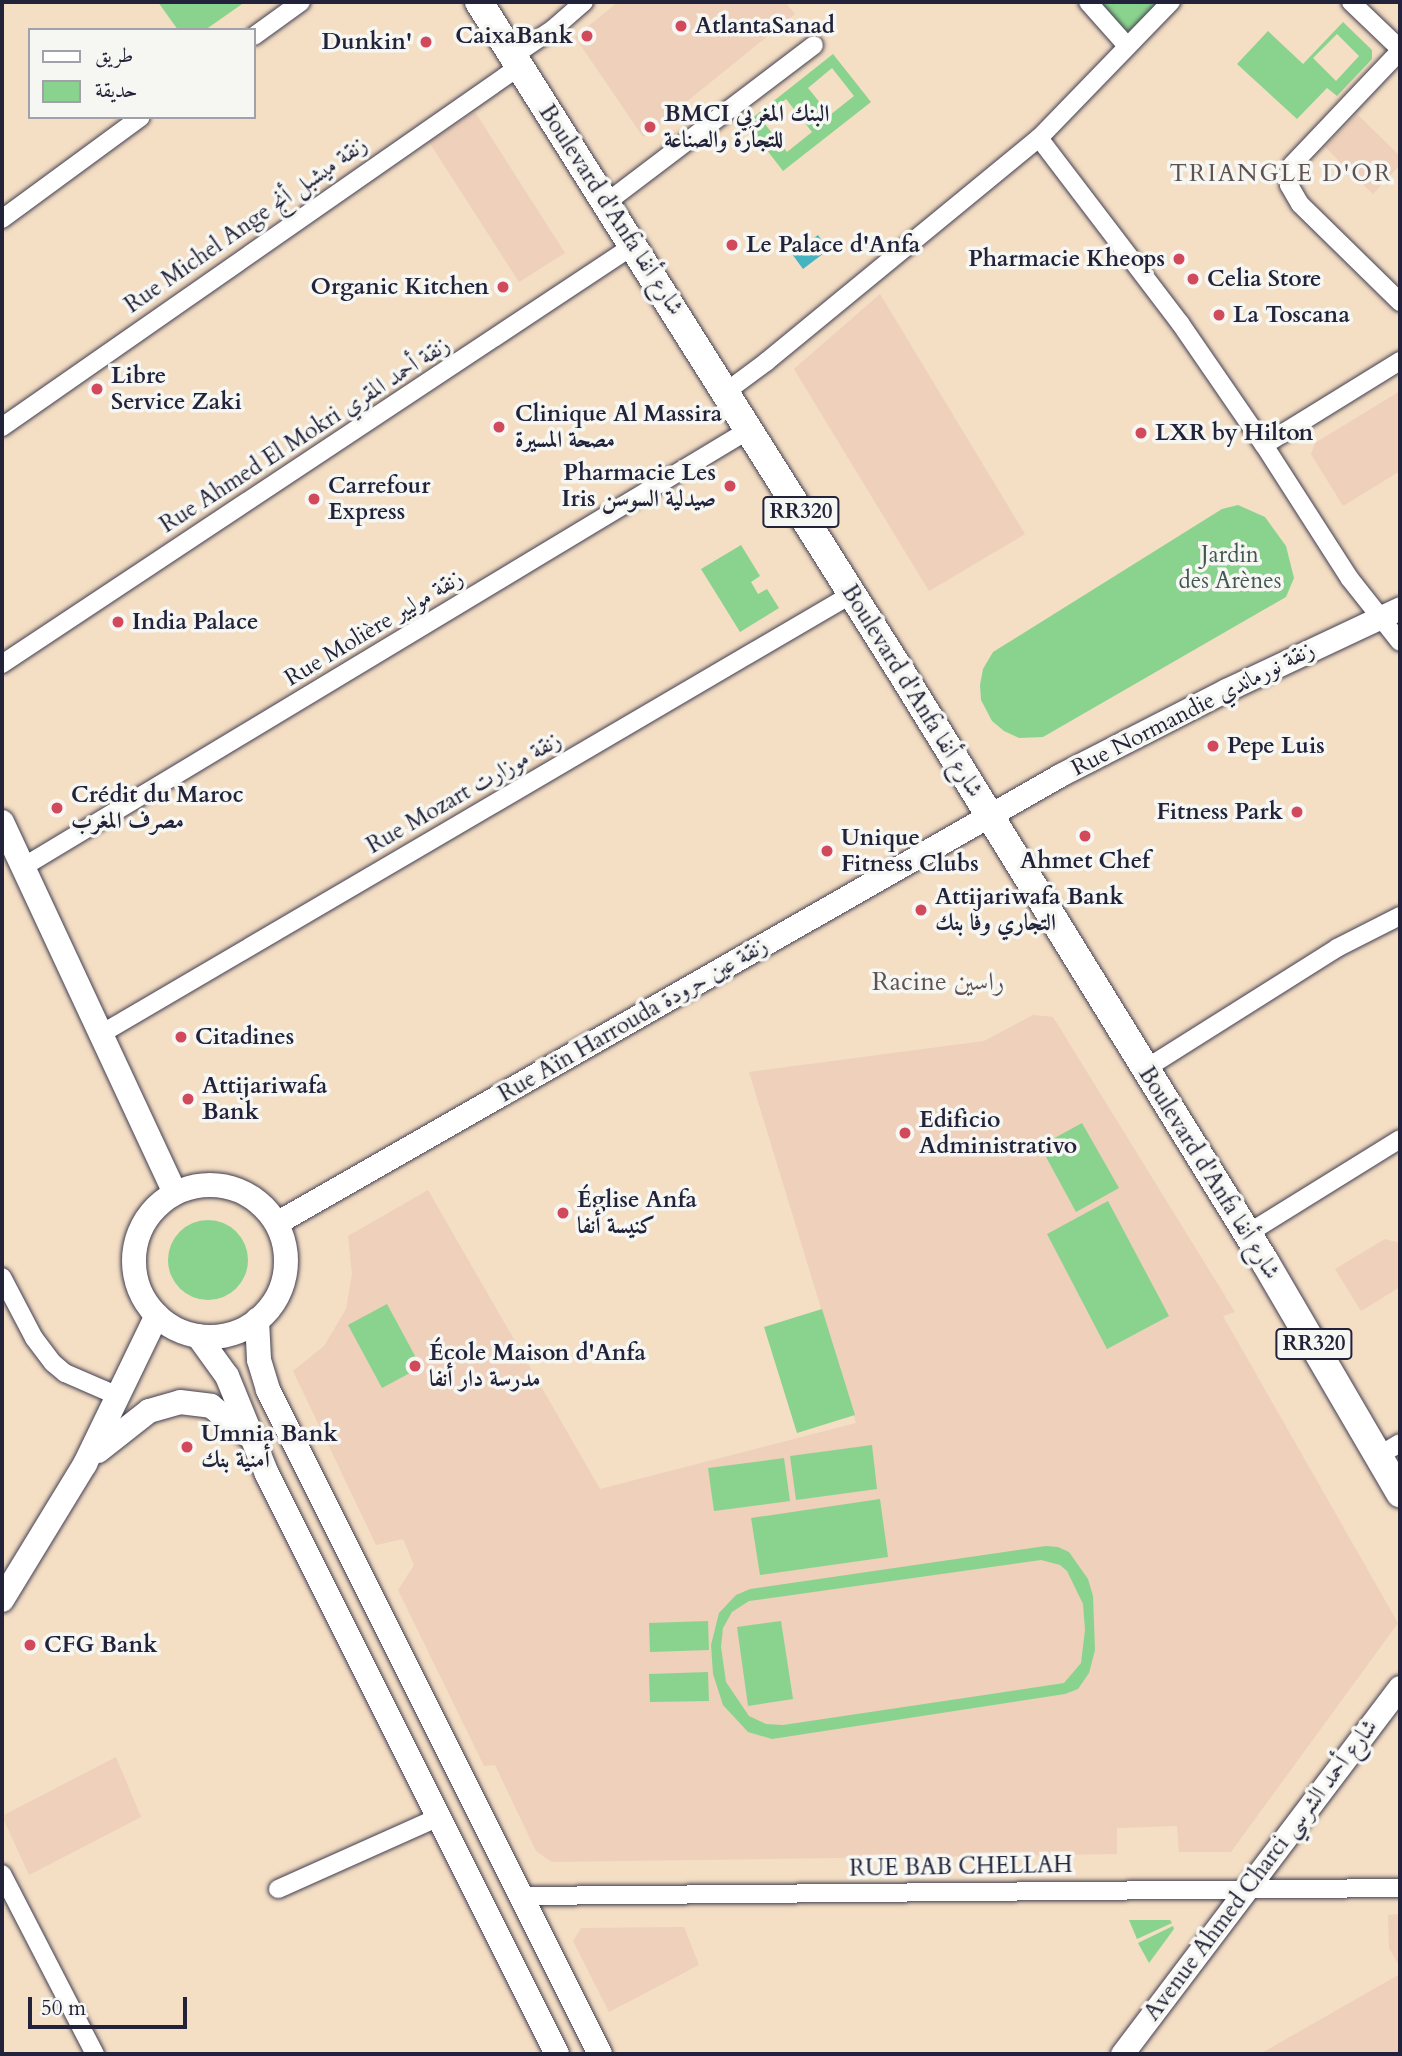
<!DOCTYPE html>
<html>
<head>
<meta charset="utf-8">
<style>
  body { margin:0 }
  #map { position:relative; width:1402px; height:2056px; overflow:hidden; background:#f4dec4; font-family:Cardo,Amiri,serif }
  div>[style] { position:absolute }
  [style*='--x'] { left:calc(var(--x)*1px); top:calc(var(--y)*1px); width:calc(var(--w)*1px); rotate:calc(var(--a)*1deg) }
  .built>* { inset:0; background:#eed0bb }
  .green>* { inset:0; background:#8ad38e }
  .round { border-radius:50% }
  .water>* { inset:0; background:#46b4c0 }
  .roads { filter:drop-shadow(0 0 2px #423e50) drop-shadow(0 0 2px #423e50) }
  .minor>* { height:18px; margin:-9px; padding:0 9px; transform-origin:9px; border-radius:9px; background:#fff }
  .tertiary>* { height:23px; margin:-11.5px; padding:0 11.5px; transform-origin:11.5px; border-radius:11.5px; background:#fff }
  .secondary>* { height:24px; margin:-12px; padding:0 12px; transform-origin:12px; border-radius:12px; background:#fff }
  .secondary>.ring { margin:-12px; padding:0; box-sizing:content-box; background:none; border:24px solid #fff; border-radius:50% }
  .primary>* { height:28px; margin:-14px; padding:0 14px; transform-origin:14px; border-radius:14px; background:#fff }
  .dots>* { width:19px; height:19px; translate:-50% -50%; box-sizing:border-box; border:4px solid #f6f6f2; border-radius:50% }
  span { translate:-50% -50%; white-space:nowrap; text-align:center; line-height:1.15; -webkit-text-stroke:7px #f6f6f2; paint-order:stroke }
  .shield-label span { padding:2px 5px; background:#f6f6f2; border:2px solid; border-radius:5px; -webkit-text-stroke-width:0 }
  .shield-label { font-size:21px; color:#22223b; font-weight:700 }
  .poi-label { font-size:23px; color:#22223b; font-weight:700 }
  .left { translate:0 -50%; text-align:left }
  .right { translate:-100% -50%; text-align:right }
  .street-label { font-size:23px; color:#22223b }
  .park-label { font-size:23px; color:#415754 }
  .neighbourhood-label { font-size:24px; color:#605151; letter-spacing:2px }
  .quarter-label { font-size:26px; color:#605151 }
  .frame { position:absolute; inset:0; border:4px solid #22223b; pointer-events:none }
  .legend { position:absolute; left:28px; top:28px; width:228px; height:91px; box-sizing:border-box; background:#f6f6f2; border:2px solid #a1a1a9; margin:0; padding:9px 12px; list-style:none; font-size:21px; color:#22223b }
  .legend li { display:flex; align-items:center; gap:14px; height:35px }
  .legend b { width:35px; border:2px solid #a1a1a9 }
  .scale { position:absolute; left:28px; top:1997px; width:159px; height:32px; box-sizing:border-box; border:4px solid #22223b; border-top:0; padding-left:9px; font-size:21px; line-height:24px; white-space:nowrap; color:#22223b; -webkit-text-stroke:5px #f6f6f2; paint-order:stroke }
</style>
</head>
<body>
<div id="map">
  <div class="built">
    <i style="clip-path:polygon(618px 2px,785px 2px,795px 14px,643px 137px,575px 37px)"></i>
    <i style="clip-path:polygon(475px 112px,565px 253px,519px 282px,429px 142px)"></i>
    <i style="clip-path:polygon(1357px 114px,1400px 156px,1400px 165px,1373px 194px,1325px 147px)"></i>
    <i style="clip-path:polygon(880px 294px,1025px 534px,929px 591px,794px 369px)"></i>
    <i style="clip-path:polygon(1400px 391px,1400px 471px,1343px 506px,1311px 454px,1315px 443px)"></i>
    <i style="clip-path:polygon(1033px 1015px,1053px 1017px,1235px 1312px,1223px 1316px,1398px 1623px,1231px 1852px,1179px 1852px,1177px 1826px,1117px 1828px,1117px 1854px,552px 1862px,536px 1851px,495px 1765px,484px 1766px,398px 1590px,414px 1565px,403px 1539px,376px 1545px,293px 1371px,324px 1346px,346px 1309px,352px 1274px,348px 1236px,428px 1190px,600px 1489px,856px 1423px,749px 1072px,984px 1041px)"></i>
    <i style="clip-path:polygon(1385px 1239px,1400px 1243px,1400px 1287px,1361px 1311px,1335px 1269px)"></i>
    <i style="clip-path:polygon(116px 1757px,141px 1817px,29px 1875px,2px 1816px)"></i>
    <i style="clip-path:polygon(1400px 1914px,1400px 1967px,1389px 1948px,1388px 1915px)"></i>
    <i style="clip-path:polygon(684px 1927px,699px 1965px,609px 2012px,573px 1941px,581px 1928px)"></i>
    <i style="clip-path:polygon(1400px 1974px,1400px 2054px,1260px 2054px)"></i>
  </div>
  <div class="green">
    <i style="clip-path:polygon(158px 2px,245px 2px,205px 30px,178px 30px)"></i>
    <i style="clip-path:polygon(1100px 2px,1161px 2px,1130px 31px,1123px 29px)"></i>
    <i style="clip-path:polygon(evenodd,1343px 22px,1372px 50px,1372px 59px,1337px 96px,1327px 88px,1297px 119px,1237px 64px,1268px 31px,1303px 64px,1343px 22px,1337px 34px,1359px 56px,1336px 81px,1313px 58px,1337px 34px)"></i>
    <i style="clip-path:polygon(evenodd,833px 54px,871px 102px,783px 171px,746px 123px,833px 54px,832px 68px,854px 96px,830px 115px,808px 88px,832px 68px,833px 54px,786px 99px,812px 132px,787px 152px,761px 119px,786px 99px)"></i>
    <i style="clip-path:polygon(1238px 505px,1265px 517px,1286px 546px,1294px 578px,1286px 597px,1043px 737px,1019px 738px,1004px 731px,992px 721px,981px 700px,980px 685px,983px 669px,993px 652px,1222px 509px)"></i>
    <i style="clip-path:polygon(741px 545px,760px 576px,751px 582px,758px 594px,767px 589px,779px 608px,740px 632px,701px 569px)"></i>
    <i style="clip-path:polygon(1082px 1123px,1119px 1188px,1076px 1212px,1040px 1146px)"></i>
    <i style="clip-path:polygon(1108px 1201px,1169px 1316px,1107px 1349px,1047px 1234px)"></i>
    <i class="round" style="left:168px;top:1220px;width:80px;height:80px"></i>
    <i style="clip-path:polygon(387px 1304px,421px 1367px,382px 1388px,348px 1325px)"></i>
    <i style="clip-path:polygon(822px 1309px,855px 1415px,797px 1433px,764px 1327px)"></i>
    <i style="clip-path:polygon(872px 1445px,877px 1489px,796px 1500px,790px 1456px)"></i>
    <i style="clip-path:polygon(784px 1458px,790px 1501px,714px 1511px,708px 1468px)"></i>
    <i style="clip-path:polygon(880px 1499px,888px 1557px,760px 1575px,751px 1518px)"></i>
    <i style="clip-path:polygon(evenodd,1046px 1546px,1058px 1547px,1069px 1552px,1088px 1579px,1093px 1596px,1095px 1650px,1089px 1673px,1078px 1689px,1065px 1694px,772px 1739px,748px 1732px,723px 1705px,713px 1674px,711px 1645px,719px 1613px,736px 1595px,750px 1589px,1046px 1546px,1041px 1560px,1060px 1565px,1067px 1571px,1083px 1604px,1085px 1630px,1081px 1663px,1064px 1683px,783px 1725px,766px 1724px,749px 1716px,726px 1682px,721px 1647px,723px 1628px,732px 1612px,749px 1601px,1041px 1560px)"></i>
    <i style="clip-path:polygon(708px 1621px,709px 1650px,650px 1652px,649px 1623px)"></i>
    <i style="clip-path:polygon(781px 1621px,793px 1699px,748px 1706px,737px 1627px)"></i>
    <i style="clip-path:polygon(708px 1672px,709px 1701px,650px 1702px,649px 1674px)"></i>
    <i style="clip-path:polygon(1129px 1920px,1170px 1920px,1172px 1923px,1137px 1939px)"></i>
    <i style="clip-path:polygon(1173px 1926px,1174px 1929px,1149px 1963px,1138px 1943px)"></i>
  </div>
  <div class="water">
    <i style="clip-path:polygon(818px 235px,828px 250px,803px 269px,792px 254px)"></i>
  </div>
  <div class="roads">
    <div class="minor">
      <i style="--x:1088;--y:2;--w:59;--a:48.4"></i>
      <i style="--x:1351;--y:2;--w:68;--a:43.8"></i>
      <i style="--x:254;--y:36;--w:58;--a:-35.9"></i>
      <i style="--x:1400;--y:51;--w:157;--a:133.5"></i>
      <i style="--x:1292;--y:165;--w:20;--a:99"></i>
      <i style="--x:1289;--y:185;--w:22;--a:60"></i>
      <i style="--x:1300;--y:204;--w:140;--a:44.4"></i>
      <i style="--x:513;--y:56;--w:48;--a:-34"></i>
      <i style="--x:553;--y:29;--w:41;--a:-41.1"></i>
      <i style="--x:1039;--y:138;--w:233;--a:52.7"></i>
      <i style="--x:1180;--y:323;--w:148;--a:55.5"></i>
      <i style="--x:1264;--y:445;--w:159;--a:57.3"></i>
      <i style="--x:1350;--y:579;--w:80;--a:51.6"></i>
      <i style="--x:606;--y:203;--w:261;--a:-37.2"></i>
      <i style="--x:2;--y:219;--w:172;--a:-36.3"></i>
      <i style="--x:727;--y:391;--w:49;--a:-36.6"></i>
      <i style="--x:766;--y:362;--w:353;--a:-39.4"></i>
      <i style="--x:1039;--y:138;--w:190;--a:-45.9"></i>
      <i style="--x:2;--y:427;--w:631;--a:-34.87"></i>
      <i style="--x:1264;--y:445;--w:160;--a:-31.7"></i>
      <i style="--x:2;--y:664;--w:758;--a:-33.54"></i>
      <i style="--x:23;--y:867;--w:849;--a:-31.07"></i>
      <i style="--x:101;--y:1034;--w:870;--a:-30.37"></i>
      <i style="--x:1145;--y:1069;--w:227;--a:-32.2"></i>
      <i style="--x:1337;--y:948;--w:71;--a:-26.9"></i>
      <i style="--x:1247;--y:1234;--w:180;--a:-31.8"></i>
      <i style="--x:2;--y:1277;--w:69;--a:62.3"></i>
      <i style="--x:34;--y:1338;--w:31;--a:53"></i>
      <i style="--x:53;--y:1363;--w:16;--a:40"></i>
      <i style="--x:65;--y:1373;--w:58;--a:23.5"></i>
      <i style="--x:1380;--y:1455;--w:23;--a:-31"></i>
      <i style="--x:2;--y:1874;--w:203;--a:62.7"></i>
      <i style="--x:278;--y:1889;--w:176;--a:-24.1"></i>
      <i style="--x:522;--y:1896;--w:878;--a:-0.52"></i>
    </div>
    <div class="tertiary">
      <i style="--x:276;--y:1223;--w:903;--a:-29.74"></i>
      <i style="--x:1060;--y:775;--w:186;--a:-27.1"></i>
      <i style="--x:1226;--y:690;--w:192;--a:-25.2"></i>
      <i style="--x:1122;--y:2054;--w:460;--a:-52.9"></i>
    </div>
    <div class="secondary">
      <i style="--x:2;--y:822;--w:409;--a:65"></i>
      <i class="ring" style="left:134px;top:1185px;width:128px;height:128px"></i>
      <i style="--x:257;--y:1320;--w:40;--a:87.1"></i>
      <i style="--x:259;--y:1360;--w:31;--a:73"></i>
      <i style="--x:268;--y:1390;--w:742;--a:63.43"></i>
      <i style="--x:198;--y:1336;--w:49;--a:54.1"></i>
      <i style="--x:227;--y:1376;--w:106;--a:67.8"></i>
      <i style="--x:267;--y:1474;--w:648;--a:63.43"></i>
      <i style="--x:98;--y:1451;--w:65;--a:-38.1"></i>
      <i style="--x:149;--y:1411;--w:32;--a:-16"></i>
      <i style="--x:180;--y:1402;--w:31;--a:7"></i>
      <i style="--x:211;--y:1406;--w:45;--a:38.7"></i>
      <i style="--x:2;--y:1600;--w:159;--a:-58.6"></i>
      <i style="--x:85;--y:1464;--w:165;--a:-64.2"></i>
    </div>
    <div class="primary">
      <i style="--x:479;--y:2;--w:786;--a:57.79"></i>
      <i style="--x:898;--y:667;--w:699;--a:58.33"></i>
      <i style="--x:1265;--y:1262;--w:268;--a:59.7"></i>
    </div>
  </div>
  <div class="dots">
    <i style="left:681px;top:26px;background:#d1495b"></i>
    <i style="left:587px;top:36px;background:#d1495b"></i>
    <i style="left:426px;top:42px;background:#d1495b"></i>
    <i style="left:650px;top:127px;background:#d1495b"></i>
    <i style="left:732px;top:245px;background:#d1495b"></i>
    <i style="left:1179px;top:259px;background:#d1495b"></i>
    <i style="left:1193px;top:279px;background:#d1495b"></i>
    <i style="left:503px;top:287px;background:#d1495b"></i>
    <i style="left:1219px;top:315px;background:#d1495b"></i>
    <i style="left:97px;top:389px;background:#d1495b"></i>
    <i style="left:499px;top:427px;background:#d1495b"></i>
    <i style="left:1141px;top:433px;background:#d1495b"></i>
    <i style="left:730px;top:486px;background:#d1495b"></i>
    <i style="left:314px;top:499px;background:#d1495b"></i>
    <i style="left:118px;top:622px;background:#d1495b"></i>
    <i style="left:1213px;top:746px;background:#d1495b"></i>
    <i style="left:57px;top:808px;background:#d1495b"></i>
    <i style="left:1297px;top:812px;background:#d1495b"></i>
    <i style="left:1085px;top:836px;background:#d1495b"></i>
    <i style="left:827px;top:851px;background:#d1495b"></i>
    <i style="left:921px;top:910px;background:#d1495b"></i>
    <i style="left:181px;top:1037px;background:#d1495b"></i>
    <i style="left:188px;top:1099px;background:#d1495b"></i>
    <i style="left:905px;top:1133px;background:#d1495b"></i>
    <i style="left:563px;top:1213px;background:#d1495b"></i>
    <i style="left:415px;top:1366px;background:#d1495b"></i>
    <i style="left:187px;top:1447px;background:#d1495b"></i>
    <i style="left:30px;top:1645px;background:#d1495b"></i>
  </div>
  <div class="shield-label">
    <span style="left:801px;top:512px">RR320</span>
    <span style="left:1314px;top:1344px">RR320</span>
  </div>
  <div class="poi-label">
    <span class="left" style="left:695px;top:26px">AtlantaSanad</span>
    <span class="right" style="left:573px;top:36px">CaixaBank</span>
    <span class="right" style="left:412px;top:42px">Dunkin'</span>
    <span class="left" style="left:664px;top:127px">BMCI البنك المغربي<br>للتجارة والصناعة</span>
    <span class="left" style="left:746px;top:245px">Le Palace d'Anfa</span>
    <span class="right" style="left:1165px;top:259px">Pharmacie Kheops</span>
    <span class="left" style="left:1207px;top:279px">Celia Store</span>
    <span class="right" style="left:489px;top:287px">Organic Kitchen</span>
    <span class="left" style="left:1233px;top:315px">La Toscana</span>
    <span class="left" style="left:111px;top:389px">Libre<br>Service Zaki</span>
    <span class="left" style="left:515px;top:427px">Clinique Al Massira<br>مصحة المسيرة</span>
    <span class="left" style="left:1155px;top:433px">LXR by Hilton</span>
    <span class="right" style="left:716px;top:486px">Pharmacie Les<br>Iris صيدلية السوسن</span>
    <span class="left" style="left:328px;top:499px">Carrefour<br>Express</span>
    <span class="left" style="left:132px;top:622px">India Palace</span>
    <span class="left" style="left:1227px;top:746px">Pepe Luis</span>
    <span class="left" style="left:71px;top:808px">Crédit du Maroc<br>مصرف المغرب</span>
    <span class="right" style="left:1283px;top:812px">Fitness Park</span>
    <span class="left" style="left:841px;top:851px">Unique<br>Fitness Clubs</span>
    <span style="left:1085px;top:861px">Ahmet Chef</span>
    <span class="left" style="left:935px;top:910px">Attijariwafa Bank<br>التجاري وفا بنك</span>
    <span class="left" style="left:195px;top:1037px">Citadines</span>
    <span class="left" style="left:202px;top:1099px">Attijariwafa<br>Bank</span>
    <span class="left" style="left:919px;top:1133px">Edificio<br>Administrativo</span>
    <span class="left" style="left:577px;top:1213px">Église Anfa<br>كنيسة أنفا</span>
    <span class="left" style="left:429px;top:1366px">École Maison d'Anfa<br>مدرسة دار أنفا</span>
    <span class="left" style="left:201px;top:1447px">Umnia Bank<br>أمنية بنك</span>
    <span class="left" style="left:44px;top:1645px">CFG Bank</span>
  </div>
  <div class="street-label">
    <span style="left:611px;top:210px;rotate:57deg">Boulevard d'Anfa شارع أنفا</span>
    <span style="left:246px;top:225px;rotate:-35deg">Rue Michel Ange زنقة ميشبل أنج</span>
    <span style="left:305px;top:435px;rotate:-33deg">Rue Ahmed El Mokri زنقة أحمد المقري</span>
    <span style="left:374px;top:628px;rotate:-31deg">Rue Molière زنقة موليير</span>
    <span style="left:912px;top:691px;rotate:58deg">Boulevard d'Anfa شارع أنفا</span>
    <span style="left:1193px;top:709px;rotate:-27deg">Rue Normandie زنقة نورماندي</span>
    <span style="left:464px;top:793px;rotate:-30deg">Rue Mozart زنقة موزارت</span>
    <span style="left:633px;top:1020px;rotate:-30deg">Rue Aïn Harrouda زنقة عين حرودة</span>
    <span style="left:1209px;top:1173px;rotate:58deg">Boulevard d'Anfa شارع أنفا</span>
    <span style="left:961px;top:1867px;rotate:-1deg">RUE BAB CHELLAH</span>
    <span style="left:1261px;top:1870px;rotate:-53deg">Avenue Ahmed Charci شارع أحمد الشرسي</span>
  </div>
  <div class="park-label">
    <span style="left:1230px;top:568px">Jardin<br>des Arènes</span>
  </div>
  <div class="neighbourhood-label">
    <span style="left:1281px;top:174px">TRIANGLE D'OR</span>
  </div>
  <div class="quarter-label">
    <span style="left:938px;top:982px">Racine راسين</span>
  </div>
  <div class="frame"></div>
  <ul class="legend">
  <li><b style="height:9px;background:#fff"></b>طريق</li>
  <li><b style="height:19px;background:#8ad38e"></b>حديقة</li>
  </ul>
  <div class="scale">50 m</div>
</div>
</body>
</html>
